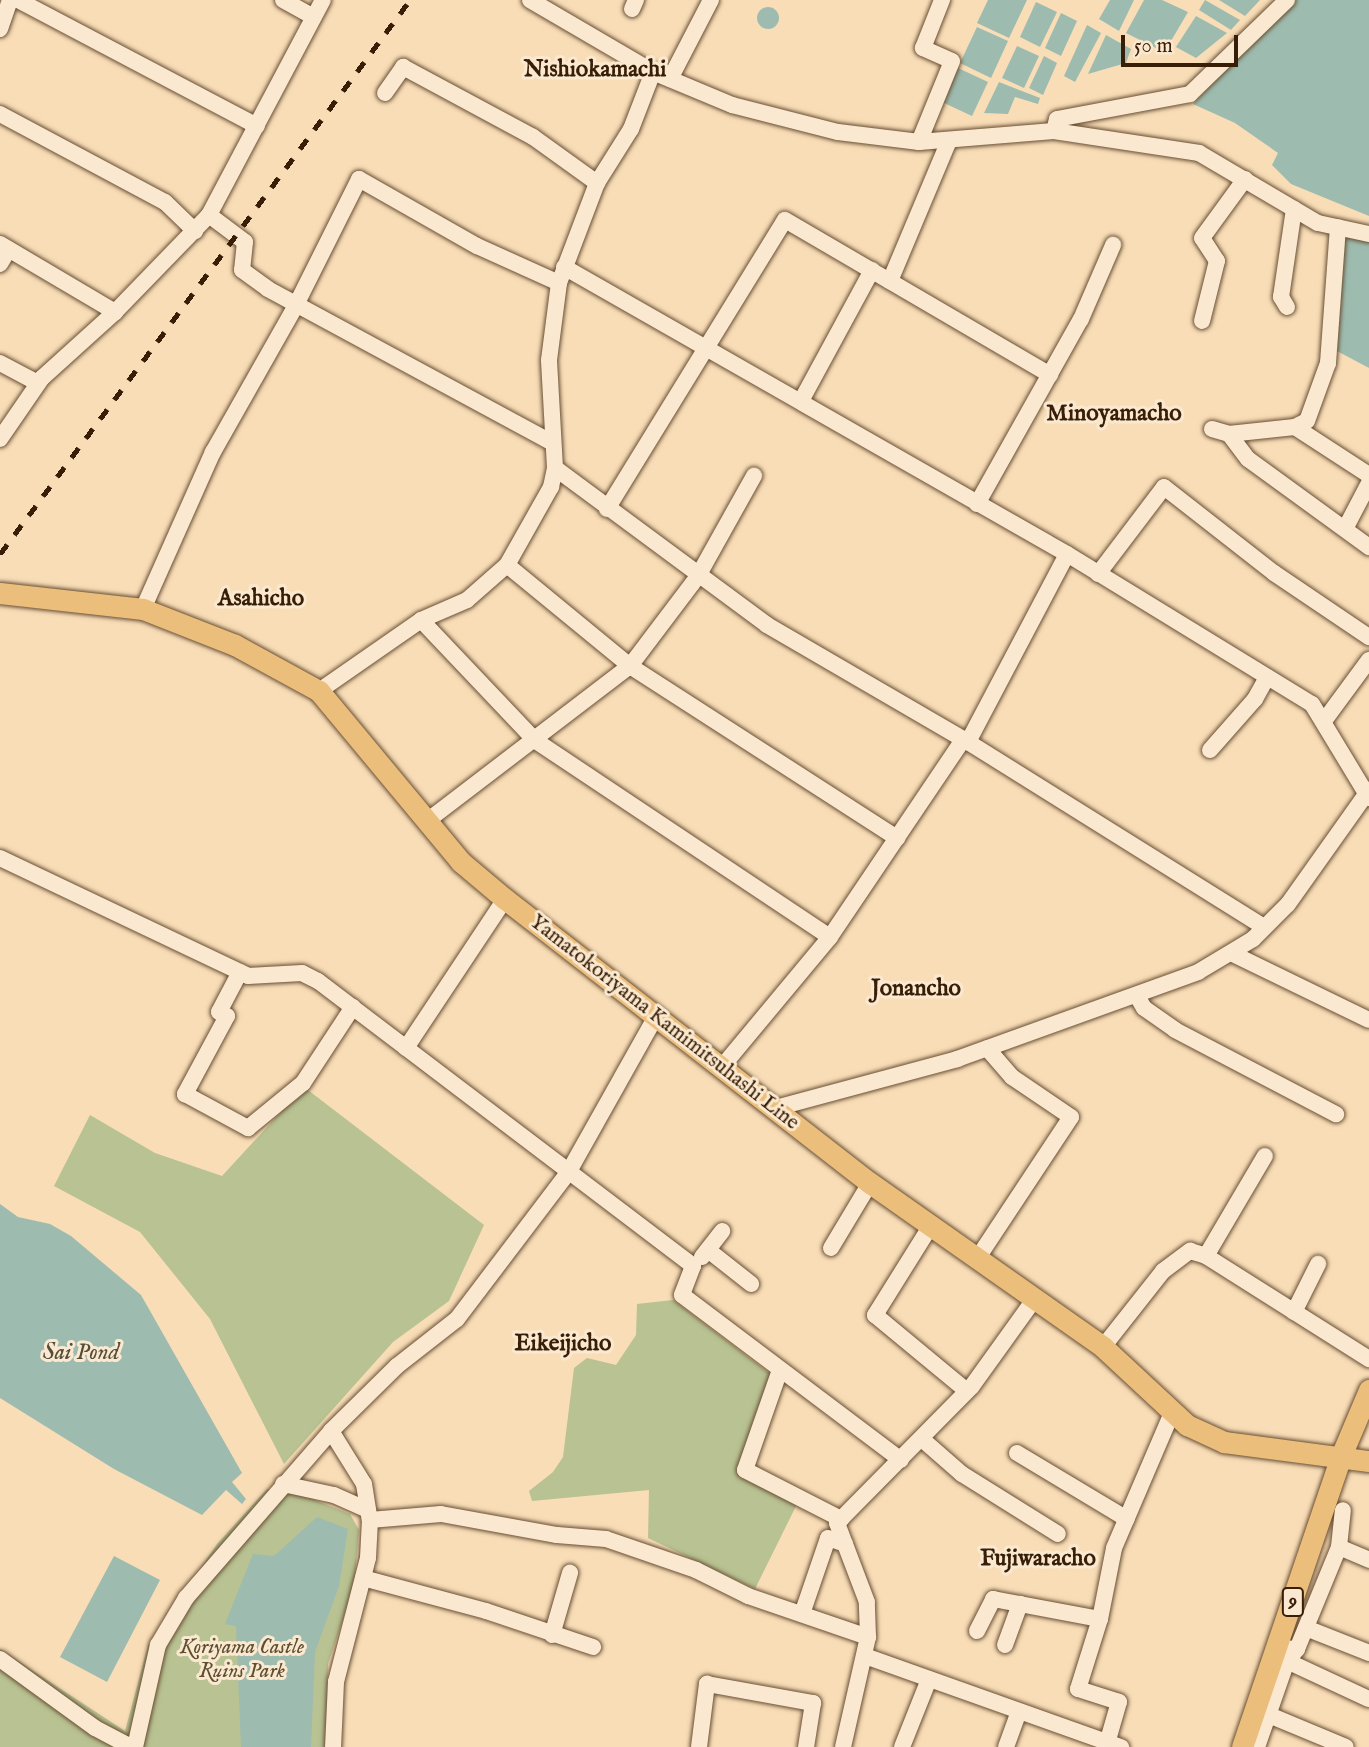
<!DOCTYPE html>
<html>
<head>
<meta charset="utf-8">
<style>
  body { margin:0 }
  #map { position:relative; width:1369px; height:1747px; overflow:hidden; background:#f8ddb7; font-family:"IM FELL English",serif }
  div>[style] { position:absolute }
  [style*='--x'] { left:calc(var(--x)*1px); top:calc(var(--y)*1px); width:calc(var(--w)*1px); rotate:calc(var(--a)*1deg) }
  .green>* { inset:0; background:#b8c292 }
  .water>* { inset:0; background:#9dbcaf }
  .round { border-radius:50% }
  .roads { filter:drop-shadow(0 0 2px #684e33) drop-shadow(0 0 2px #684e33) }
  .minor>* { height:16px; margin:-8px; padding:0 8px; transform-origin:8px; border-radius:8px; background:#fae9d0 }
  .major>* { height:21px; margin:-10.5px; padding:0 10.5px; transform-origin:10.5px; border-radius:10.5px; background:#ecbe7c }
  .rail>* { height:4.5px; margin-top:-2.25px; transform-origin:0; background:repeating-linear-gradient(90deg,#381e07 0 12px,transparent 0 24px) }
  span { translate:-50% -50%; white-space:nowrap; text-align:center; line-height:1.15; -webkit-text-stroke:6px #fae9d0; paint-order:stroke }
  .shield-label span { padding:2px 5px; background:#fae9d0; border:2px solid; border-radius:5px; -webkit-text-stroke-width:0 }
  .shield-label { font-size:19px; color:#381e07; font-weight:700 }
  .street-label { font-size:21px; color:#381e07 }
  .park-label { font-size:21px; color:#5e4f31; font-style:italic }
  .neighbourhood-label { font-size:23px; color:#381e07; font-weight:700 }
  .water-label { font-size:23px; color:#564d39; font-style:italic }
  .scale { position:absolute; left:1121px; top:35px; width:117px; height:32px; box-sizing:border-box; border:4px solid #381e07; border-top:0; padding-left:9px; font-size:21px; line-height:24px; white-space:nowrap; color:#381e07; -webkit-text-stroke:5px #fae9d0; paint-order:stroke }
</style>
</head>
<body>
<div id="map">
  <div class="green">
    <i style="clip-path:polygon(304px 1087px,484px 1225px,449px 1301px,393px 1342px,284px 1464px,210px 1319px,140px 1232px,54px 1186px,90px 1115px,155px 1153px,222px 1176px)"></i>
    <i style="clip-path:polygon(673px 1300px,773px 1376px,740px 1471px,799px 1500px,755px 1589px,648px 1538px,649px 1490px,532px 1501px,529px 1491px,553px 1472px,563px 1457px,574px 1368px,587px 1358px,616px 1365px,636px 1335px,637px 1304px)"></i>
    <i style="clip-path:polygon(267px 1489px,302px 1495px,350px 1514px,359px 1530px,354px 1587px,328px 1664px,326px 1747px,0 1747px,0 1649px,125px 1731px,148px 1645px,217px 1544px)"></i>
  </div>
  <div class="water">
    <i style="clip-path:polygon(988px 0,1027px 0,1009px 38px,977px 23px)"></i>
    <i style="clip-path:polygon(1110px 0,1134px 0,1119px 31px,1099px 19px)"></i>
    <i style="clip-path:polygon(1144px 0,1162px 0,1188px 12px,1171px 41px,1164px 39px,1158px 49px,1126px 33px)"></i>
    <i style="clip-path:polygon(1205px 0,1240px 20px,1231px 30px,1199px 10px)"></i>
    <i style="clip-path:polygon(1219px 0,1260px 0,1245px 16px)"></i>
    <i style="clip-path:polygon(1292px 0,1369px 0,1369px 216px,1291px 184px,1272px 165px,1278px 153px,1235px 123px,1193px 104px)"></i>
    <i style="clip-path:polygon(1036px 2px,1057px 12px,1040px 47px,1020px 37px)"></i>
    <i class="round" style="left:757px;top:7px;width:22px;height:22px"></i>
    <i style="clip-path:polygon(1061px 13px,1077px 21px,1061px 56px,1045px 48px)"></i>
    <i style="clip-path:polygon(1196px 16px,1227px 33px,1196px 58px,1176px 47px)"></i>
    <i style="clip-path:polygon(1087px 25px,1101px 33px,1075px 82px,1064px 76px)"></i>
    <i style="clip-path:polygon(977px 27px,1008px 41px,991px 78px,960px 63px)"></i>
    <i style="clip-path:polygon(1106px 35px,1131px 49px,1126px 63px,1088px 74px)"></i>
    <i style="clip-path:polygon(1017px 46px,1039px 56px,1024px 88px,1002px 78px)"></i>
    <i style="clip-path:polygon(1044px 56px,1057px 63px,1043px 95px,1029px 88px)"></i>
    <i style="clip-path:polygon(958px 68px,988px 82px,972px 116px,942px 102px)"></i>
    <i style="clip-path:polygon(999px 82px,1040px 98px,1038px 104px,1015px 97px,1008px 114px,984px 113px)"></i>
    <i style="clip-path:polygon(1352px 233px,1369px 238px,1369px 368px,1337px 351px,1345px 240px)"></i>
    <i style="clip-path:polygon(0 1204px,18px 1217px,50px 1224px,71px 1236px,141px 1295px,242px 1473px,232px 1482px,246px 1499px,242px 1504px,226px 1490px,202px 1515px,114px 1469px,0 1398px)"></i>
    <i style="clip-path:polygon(317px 1517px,348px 1529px,339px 1586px,315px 1652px,311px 1747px,241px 1747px,236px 1626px,225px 1624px,253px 1554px,274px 1556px)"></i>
    <i style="clip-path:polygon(114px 1556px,160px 1580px,107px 1682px,60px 1657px)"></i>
  </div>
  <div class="roads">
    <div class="minor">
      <i style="--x:18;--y:0;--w:270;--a:27.8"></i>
      <i style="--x:283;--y:0;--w:35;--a:29"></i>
      <i style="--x:530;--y:0;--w:143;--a:30.3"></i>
      <i style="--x:653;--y:72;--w:86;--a:22.7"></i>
      <i style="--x:732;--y:105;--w:109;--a:14.3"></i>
      <i style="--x:838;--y:132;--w:82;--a:7"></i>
      <i style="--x:919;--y:142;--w:135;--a:-4.7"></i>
      <i style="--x:1054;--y:131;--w:147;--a:8.6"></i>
      <i style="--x:1199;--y:153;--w:138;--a:30.5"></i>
      <i style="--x:1318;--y:223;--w:52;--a:12.2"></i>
      <i style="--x:632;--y:9;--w:10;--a:-66"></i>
      <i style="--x:0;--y:29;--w:31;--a:-71"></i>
      <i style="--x:670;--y:79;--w:89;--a:-62.6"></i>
      <i style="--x:385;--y:93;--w:32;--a:-55"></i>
      <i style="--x:403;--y:67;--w:148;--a:28.3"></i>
      <i style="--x:533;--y:137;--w:79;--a:35.7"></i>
      <i style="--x:0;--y:114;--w:187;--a:28.1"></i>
      <i style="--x:165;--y:202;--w:42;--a:44"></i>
      <i style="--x:1054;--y:131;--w:12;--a:-76"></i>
      <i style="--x:1057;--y:119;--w:135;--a:-10.6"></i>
      <i style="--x:1190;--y:94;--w:135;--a:-44.1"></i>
      <i style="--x:919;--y:142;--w:87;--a:-67.8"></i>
      <i style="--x:952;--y:61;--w:32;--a:-156"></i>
      <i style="--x:923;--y:48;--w:52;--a:-68.4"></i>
      <i style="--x:209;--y:215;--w:45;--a:36.9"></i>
      <i style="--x:245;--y:242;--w:28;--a:96"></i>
      <i style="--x:242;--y:270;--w:32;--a:36"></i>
      <i style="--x:268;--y:289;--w:322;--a:28.4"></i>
      <i style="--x:0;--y:244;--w:134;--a:30.6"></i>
      <i style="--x:0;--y:264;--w:17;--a:-59"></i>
      <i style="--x:564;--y:267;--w:579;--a:29.71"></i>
      <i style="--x:1067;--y:554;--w:287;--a:31.5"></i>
      <i style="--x:1312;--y:704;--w:110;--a:58.8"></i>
      <i style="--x:890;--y:281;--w:150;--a:-67.2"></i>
      <i style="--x:1287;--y:307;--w:12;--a:-121"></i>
      <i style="--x:1281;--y:297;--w:89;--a:-81.6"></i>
      <i style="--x:1202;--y:321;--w:62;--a:-76"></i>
      <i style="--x:1217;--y:261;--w:27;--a:-123"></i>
      <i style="--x:1202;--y:238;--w:73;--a:-53.9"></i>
      <i style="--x:0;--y:363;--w:43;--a:27.8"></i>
      <i style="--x:801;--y:401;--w:149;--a:-61.5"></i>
      <i style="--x:1295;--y:427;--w:88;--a:33"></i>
      <i style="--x:1212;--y:429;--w:18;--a:16"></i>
      <i style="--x:1229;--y:434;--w:66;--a:-6.1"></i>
      <i style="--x:1295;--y:427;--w:13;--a:-27"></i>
      <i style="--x:1307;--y:421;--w:62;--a:-70.1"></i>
      <i style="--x:1328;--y:363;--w:136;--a:-85.8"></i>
      <i style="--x:1229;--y:434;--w:31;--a:53"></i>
      <i style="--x:1248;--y:459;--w:150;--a:36"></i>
      <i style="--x:0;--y:439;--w:74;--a:-55.5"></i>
      <i style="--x:42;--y:378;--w:98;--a:-42.1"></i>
      <i style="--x:115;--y:312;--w:135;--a:-45.9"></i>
      <i style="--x:209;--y:215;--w:243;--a:-62.1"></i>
      <i style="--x:555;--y:468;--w:264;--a:36.5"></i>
      <i style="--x:767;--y:625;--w:233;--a:30.2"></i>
      <i style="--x:968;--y:742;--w:349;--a:32"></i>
      <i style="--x:977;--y:504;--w:212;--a:-60.7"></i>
      <i style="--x:1081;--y:319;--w:81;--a:-66.6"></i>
      <i style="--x:607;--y:509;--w:339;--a:-58.4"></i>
      <i style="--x:785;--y:220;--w:307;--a:30.3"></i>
      <i style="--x:1346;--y:527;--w:50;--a:-62.4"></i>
      <i style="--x:507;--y:565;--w:159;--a:39.4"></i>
      <i style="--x:630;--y:666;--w:318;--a:32.8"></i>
      <i style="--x:1098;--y:574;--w:109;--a:-52.8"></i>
      <i style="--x:1164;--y:487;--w:140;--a:38"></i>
      <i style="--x:1274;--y:573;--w:115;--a:34"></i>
      <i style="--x:143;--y:609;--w:172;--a:-66"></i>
      <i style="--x:213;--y:452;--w:169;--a:-60.5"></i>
      <i style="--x:296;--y:305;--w:141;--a:-63.4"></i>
      <i style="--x:359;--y:179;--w:136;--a:29.6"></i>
      <i style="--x:477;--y:246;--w:90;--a:24.3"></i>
      <i style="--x:421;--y:620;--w:167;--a:46.5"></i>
      <i style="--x:536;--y:741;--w:353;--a:33.7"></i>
      <i style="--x:319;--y:691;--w:124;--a:-34.8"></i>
      <i style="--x:421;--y:620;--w:50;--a:-23.5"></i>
      <i style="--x:467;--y:600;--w:53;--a:-41.2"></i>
      <i style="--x:507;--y:565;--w:90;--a:-60.6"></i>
      <i style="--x:551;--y:487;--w:19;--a:-78"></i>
      <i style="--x:555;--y:468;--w:108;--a:-93.2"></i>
      <i style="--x:549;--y:360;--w:78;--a:-82.6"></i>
      <i style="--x:559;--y:283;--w:107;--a:-69.2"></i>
      <i style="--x:597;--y:183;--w:64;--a:-57.8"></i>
      <i style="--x:631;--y:129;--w:61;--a:-68.9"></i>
      <i style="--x:1324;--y:721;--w:76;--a:-53.6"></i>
      <i style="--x:968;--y:742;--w:212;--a:-62.2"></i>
      <i style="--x:1210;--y:750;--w:68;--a:-48.6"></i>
      <i style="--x:1255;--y:699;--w:25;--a:-61"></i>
      <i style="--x:427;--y:821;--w:255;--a:-37.4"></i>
      <i style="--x:630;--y:666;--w:113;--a:-52.9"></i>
      <i style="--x:698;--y:576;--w:115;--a:-60.8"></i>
      <i style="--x:0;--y:858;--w:275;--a:25.4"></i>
      <i style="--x:248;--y:976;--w:54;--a:-3.2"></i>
      <i style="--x:302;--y:973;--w:18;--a:27"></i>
      <i style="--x:318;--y:981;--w:471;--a:37.2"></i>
      <i style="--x:693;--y:1266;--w:31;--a:111"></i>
      <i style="--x:682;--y:1295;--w:274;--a:37"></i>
      <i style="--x:1231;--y:953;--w:153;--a:25.9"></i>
      <i style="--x:240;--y:972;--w:45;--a:117.7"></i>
      <i style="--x:219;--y:1012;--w:9;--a:27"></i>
      <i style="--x:227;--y:1016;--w:89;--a:118.3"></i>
      <i style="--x:185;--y:1094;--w:72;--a:28.4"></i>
      <i style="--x:248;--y:1128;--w:71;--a:-39.3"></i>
      <i style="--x:303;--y:1083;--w:91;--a:-56.7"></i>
      <i style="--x:1137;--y:996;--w:14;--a:60"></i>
      <i style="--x:1144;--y:1008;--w:38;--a:35"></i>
      <i style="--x:1175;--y:1030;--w:182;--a:27.6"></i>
      <i style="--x:406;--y:1048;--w:179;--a:-56.4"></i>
      <i style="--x:721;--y:1068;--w:170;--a:-50.2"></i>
      <i style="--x:830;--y:937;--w:238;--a:-56"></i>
      <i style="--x:776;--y:1108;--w:188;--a:-15.1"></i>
      <i style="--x:957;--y:1059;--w:256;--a:-19.8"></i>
      <i style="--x:1198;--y:972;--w:64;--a:-31"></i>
      <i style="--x:1253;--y:939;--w:49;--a:-45"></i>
      <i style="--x:1288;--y:904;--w:140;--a:-54.6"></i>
      <i style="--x:930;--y:1227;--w:104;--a:122"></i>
      <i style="--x:875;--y:1315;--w:119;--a:39.6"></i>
      <i style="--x:831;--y:1248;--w:76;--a:-59"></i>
      <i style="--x:708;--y:1250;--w:55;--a:38.3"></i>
      <i style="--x:1206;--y:1256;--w:116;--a:-59.5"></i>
      <i style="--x:702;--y:1257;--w:33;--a:-52"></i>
      <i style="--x:977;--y:1259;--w:170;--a:-56.5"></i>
      <i style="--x:1071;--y:1117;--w:71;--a:-145.9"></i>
      <i style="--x:1012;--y:1077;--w:38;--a:-131"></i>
      <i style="--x:1294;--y:1312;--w:54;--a:-63.4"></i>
      <i style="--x:1103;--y:1347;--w:97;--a:-51.7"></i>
      <i style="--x:1163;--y:1271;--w:34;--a:-37"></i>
      <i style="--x:1190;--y:1251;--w:17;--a:17"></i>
      <i style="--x:1206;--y:1256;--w:193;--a:32.3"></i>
      <i style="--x:780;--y:1370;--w:106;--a:109.3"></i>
      <i style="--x:745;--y:1470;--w:108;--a:27"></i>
      <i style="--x:331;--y:1431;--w:62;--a:58.1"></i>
      <i style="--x:364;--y:1484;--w:36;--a:81"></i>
      <i style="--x:370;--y:1520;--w:38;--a:93"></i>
      <i style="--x:368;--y:1558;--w:128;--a:104.5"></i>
      <i style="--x:336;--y:1682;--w:65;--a:92.6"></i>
      <i style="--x:923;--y:1440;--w:52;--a:41.1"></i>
      <i style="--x:962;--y:1474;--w:113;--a:32"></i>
      <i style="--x:1017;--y:1453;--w:128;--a:31"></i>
      <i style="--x:283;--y:1484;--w:52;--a:12.2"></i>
      <i style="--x:334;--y:1495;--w:37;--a:24"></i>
      <i style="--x:370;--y:1520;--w:71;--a:-4.8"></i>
      <i style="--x:441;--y:1514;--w:118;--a:10.3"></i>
      <i style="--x:557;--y:1535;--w:49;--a:4.7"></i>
      <i style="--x:606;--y:1539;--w:95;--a:19"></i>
      <i style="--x:696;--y:1570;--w:58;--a:26.6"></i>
      <i style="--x:748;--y:1596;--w:127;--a:18.9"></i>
      <i style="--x:1339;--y:1547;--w:37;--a:-84"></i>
      <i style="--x:363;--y:1578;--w:127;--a:15"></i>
      <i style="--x:486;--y:1611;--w:113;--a:18.6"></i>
      <i style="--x:802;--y:1614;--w:80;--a:-71.1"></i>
      <i style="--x:828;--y:1538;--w:18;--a:19"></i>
      <i style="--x:1306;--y:1628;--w:68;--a:21.6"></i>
      <i style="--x:977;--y:1631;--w:36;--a:-63"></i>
      <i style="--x:993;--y:1599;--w:109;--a:10.6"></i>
      <i style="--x:552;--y:1635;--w:65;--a:-73.8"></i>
      <i style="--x:1005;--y:1645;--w:44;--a:-69.9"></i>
      <i style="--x:1278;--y:1648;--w:19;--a:3"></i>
      <i style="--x:1297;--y:1649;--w:110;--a:-67.6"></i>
      <i style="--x:1339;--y:1547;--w:33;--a:23"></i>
      <i style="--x:865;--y:1656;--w:272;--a:19.6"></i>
      <i style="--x:0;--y:1659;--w:117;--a:36"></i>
      <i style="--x:95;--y:1728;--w:41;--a:27.8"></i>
      <i style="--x:1287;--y:1661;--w:90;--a:24.9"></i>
      <i style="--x:1269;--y:1715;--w:83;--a:22.6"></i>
      <i style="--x:135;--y:1747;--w:105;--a:-77.3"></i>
      <i style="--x:158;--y:1645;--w:55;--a:-59.2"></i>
      <i style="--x:186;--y:1598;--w:221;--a:-49"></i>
      <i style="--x:331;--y:1431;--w:93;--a:-44.6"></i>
      <i style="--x:397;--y:1366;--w:76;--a:-38.1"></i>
      <i style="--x:457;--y:1319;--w:183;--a:-52.8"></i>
      <i style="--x:568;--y:1173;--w:180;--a:-60.7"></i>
      <i style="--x:699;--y:1747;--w:64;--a:-82.8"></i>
      <i style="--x:707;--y:1684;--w:108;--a:10.2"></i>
      <i style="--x:813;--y:1703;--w:45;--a:99"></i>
      <i style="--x:843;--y:1747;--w:113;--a:-77.2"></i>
      <i style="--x:868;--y:1637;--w:35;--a:-92"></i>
      <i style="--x:867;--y:1602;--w:85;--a:-110.8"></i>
      <i style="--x:837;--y:1523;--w:192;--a:-45.4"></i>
      <i style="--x:972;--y:1386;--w:105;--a:-54.3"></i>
      <i style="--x:902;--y:1747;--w:73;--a:-68.3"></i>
      <i style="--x:1006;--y:1747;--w:37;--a:-70"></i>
      <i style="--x:1106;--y:1747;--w:47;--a:-73.9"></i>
      <i style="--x:1119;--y:1702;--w:43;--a:-162.4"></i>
      <i style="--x:1078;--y:1689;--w:73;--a:-72.6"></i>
      <i style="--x:1100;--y:1619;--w:72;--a:-78.8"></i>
      <i style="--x:1114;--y:1548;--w:147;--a:-66.8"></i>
      <i style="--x:1257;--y:1747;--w:91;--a:-70.8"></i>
      <i style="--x:1287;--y:1661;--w:16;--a:-50"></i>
    </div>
    <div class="major">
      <i style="--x:0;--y:593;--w:144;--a:6.4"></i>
      <i style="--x:143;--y:609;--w:99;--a:21.4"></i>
      <i style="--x:235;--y:645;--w:96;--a:28.7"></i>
      <i style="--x:319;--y:691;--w:222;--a:50.3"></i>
      <i style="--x:461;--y:862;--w:57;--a:40.1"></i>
      <i style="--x:505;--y:899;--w:462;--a:37.9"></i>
      <i style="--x:870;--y:1183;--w:285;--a:35.1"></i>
      <i style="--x:1103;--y:1347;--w:115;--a:42.9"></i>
      <i style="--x:1187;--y:1425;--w:41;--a:24.7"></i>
      <i style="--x:1224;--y:1442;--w:146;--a:7.5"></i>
      <i style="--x:1242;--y:1747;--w:307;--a:-71.2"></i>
      <i style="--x:1341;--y:1456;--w:72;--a:-67"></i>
    </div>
  </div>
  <div class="rail">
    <i style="--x:0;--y:554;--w:689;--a:-53.5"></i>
  </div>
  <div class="shield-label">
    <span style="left:1293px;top:1602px">9</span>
  </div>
  <div class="street-label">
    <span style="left:664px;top:1023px;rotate:38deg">Yamatokoriyama Kamimitsuhashi Line</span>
  </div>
  <div class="park-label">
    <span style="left:242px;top:1660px">Koriyama Castle<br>Ruins Park</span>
  </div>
  <div class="neighbourhood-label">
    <span style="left:595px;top:70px">Nishiokamachi</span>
    <span style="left:1114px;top:414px">Minoyamacho</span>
    <span style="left:261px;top:599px">Asahicho</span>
    <span style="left:916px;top:989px">Jonancho</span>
    <span style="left:563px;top:1344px">Eikeijicho</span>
    <span style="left:1038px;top:1559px">Fujiwaracho</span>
  </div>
  <div class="water-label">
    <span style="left:81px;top:1353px">Sai Pond</span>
  </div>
  <div class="scale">50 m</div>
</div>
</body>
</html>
